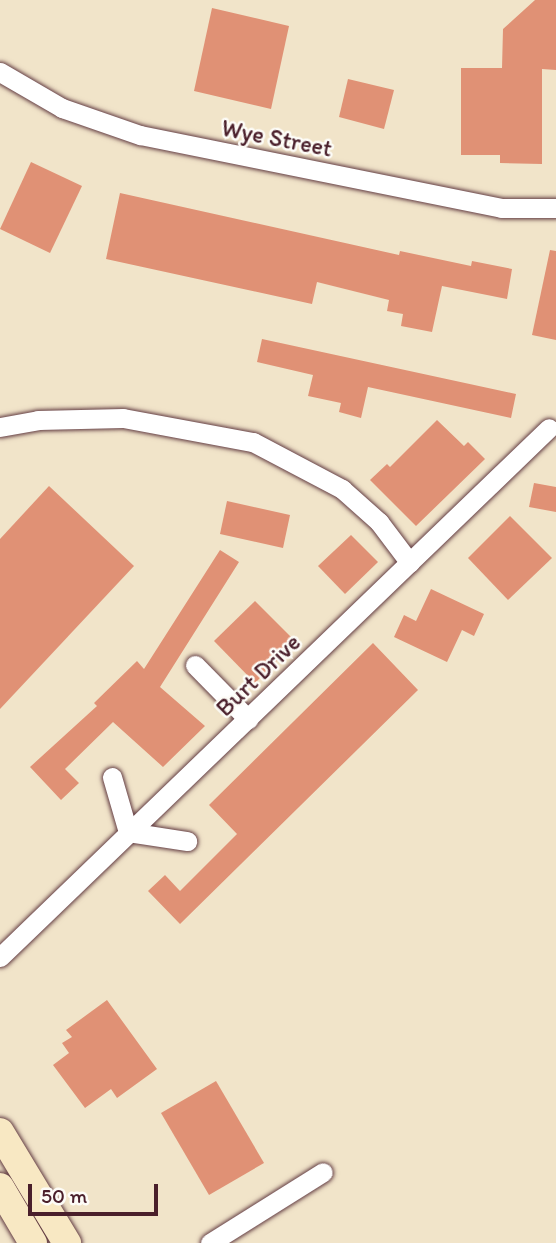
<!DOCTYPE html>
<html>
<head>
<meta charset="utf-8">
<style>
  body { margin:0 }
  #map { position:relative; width:556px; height:1243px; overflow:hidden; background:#f1e4c9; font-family:Itim,sans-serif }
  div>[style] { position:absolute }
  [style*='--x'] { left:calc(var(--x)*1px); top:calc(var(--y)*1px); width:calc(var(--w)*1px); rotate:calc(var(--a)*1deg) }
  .building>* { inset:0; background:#e09175 }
  .roads { filter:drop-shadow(0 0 2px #633d43) drop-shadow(0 0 2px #633d43) }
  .street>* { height:19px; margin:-9.5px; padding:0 9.5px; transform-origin:9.5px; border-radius:9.5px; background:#fff }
  .secondary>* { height:28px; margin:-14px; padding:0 14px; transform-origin:14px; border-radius:14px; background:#f8e8c3 }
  span { translate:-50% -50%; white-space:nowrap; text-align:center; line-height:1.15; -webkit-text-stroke:5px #fdfcf7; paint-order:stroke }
  .street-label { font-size:24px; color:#4a1f2b }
  .scale { position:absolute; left:28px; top:1184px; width:130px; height:32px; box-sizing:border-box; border:4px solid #4a1f2b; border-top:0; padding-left:9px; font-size:21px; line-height:24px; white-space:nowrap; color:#4a1f2b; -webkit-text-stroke:5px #fdfcf7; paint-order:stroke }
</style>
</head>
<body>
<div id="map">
  <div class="building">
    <i style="clip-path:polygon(535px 0,556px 0,556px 70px,542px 69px,542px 164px,500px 163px,500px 155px,461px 155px,461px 68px,502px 68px,503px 29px)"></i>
    <i style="clip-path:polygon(212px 8px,289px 26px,271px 109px,194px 91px)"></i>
    <i style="clip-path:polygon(348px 79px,394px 90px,384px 129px,339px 117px)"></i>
    <i style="clip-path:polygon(31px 162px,82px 186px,50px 253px,0 229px)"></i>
    <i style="clip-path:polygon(120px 193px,399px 255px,400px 251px,471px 266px,472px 261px,512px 269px,507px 299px,442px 286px,432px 332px,401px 326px,403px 314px,387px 311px,389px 300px,317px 282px,312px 304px,106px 259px)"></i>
    <i style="clip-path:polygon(550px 250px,556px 251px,556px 340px,532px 335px)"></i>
    <i style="clip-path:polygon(262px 339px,516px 394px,511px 418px,368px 387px,361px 418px,339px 412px,341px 403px,308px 396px,313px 375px,257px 362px)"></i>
    <i style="clip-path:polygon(437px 420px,464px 446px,468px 442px,485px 459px,416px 526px,370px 480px,387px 464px,390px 467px)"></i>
    <i style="clip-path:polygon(534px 483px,556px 487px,556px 512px,529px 507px)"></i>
    <i style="clip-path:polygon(49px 486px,134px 566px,0 709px,0 539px)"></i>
    <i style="clip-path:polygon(227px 501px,290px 515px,283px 548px,220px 534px)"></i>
    <i style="clip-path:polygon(510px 516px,552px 558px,508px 600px,468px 558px)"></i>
    <i style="clip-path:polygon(351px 535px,378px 562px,345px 594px,318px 566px)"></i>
    <i style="clip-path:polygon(220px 550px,239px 562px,160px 687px,205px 726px,163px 767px,113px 722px,65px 769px,79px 783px,61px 800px,30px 767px,97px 706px,94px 703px,137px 661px,144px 669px)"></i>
    <i style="clip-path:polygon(431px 589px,484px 614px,474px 636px,462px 630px,447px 662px,394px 637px,404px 615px,416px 621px)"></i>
    <i style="clip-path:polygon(255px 601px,296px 642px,255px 683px,214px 641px)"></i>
    <i style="clip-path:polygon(373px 643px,418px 690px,180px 924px,148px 891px,165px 875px,180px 891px,237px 834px,209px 805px)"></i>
    <i style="clip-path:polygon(107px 1000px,157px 1069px,117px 1098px,111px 1089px,85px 1108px,53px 1065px,69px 1053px,62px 1043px,72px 1037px,66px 1030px)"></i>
    <i style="clip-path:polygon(216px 1081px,264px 1163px,209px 1195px,161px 1113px)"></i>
  </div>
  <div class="roads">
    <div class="street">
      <i style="--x:0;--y:72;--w:72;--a:30.1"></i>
      <i style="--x:62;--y:108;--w:83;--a:19.1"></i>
      <i style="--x:140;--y:135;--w:368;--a:11.4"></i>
      <i style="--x:501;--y:208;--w:55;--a:0"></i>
      <i style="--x:0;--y:427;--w:39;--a:-10"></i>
      <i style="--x:38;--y:420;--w:85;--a:-1.3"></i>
      <i style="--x:123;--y:418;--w:132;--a:10.5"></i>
      <i style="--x:253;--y:442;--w:101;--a:27.8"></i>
      <i style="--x:342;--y:489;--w:50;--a:41.7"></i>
      <i style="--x:379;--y:522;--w:51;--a:52.9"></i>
      <i style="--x:195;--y:665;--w:76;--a:45.5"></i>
      <i style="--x:112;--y:777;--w:57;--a:73.8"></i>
      <i style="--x:128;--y:832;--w:60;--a:8.7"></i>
      <i style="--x:0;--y:957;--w:762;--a:-43.94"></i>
      <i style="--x:210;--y:1243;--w:133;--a:-32.1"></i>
    </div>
    <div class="secondary">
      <i style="--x:0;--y:1132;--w:130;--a:58.9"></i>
      <i style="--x:0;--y:1187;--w:65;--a:59.5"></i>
    </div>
  </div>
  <div class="street-label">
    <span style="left:277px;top:138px;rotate:11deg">Wye Street</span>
    <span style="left:258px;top:675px;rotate:-44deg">Burt Drive</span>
  </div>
  <div class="scale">50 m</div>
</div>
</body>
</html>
